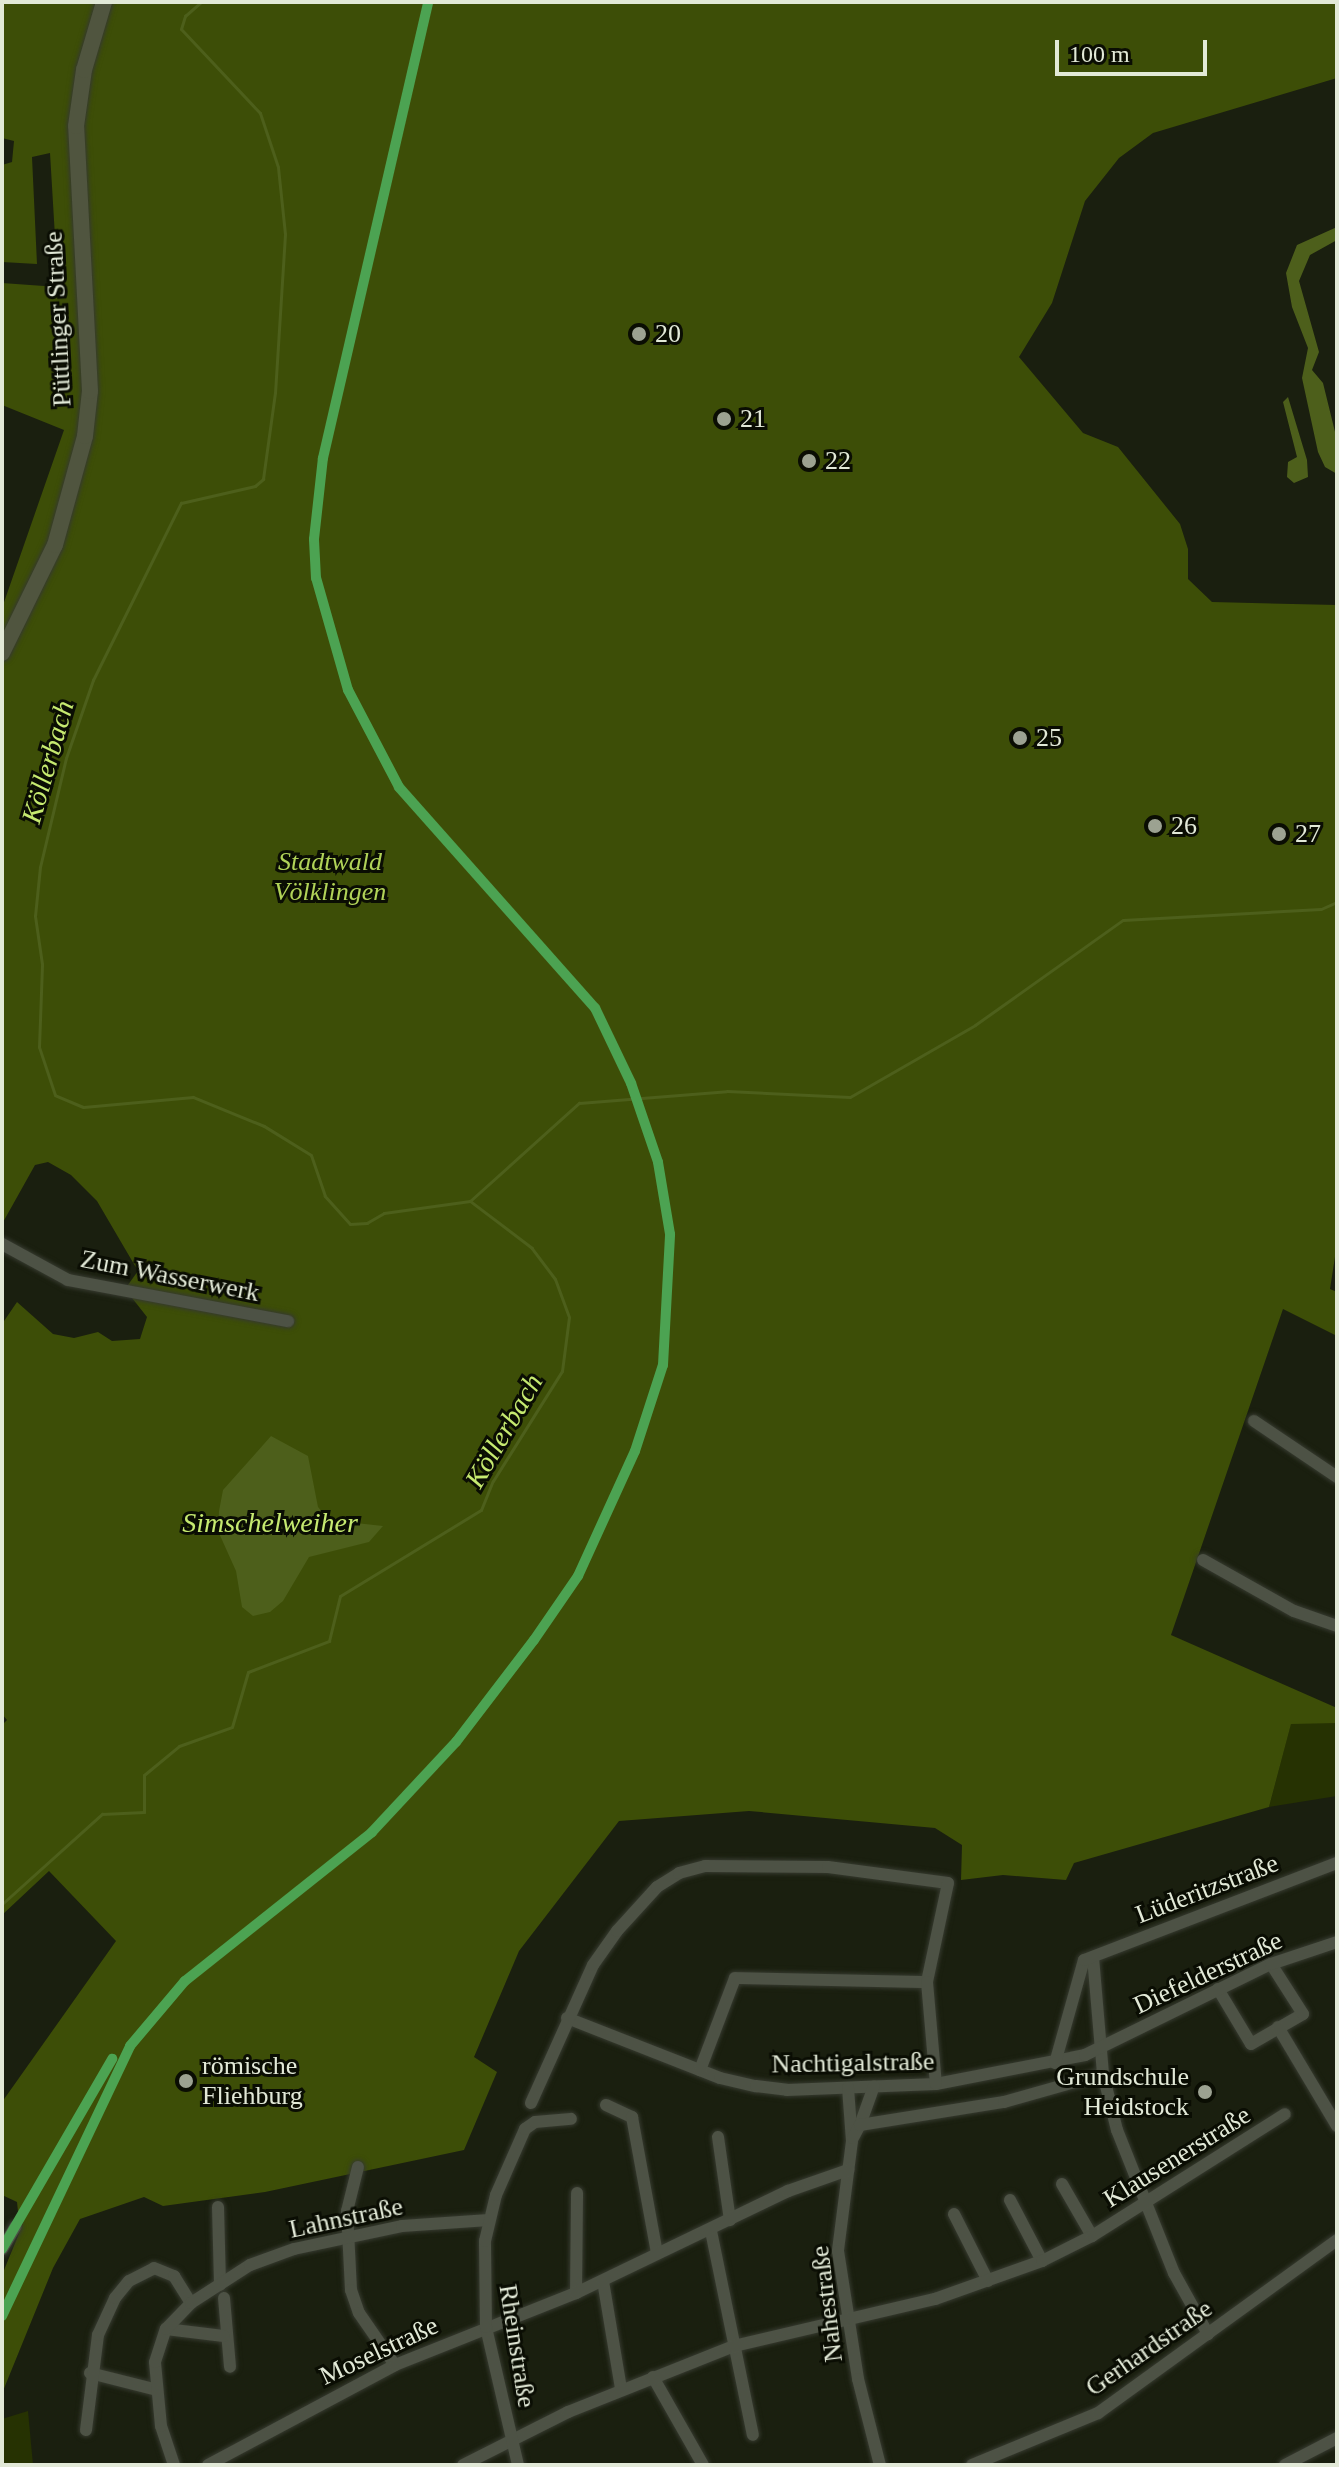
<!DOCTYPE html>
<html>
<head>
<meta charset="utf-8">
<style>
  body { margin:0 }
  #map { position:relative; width:1339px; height:2467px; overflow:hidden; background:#1a1f0f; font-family:"Times New Roman",serif }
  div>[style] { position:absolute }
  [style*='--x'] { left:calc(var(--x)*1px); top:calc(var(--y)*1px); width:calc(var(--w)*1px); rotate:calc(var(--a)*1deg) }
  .green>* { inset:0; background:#263202 }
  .forest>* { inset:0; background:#3d4e07 }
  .water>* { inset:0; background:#4d5f1b }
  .stream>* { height:3px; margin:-1.5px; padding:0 1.5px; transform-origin:1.5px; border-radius:1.5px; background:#4d5f1b }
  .roads { filter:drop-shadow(0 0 2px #363a2f) drop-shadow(0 0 2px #363a2f) }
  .minor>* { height:12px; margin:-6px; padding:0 6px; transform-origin:6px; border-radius:6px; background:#4d5245 }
  .major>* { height:16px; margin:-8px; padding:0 8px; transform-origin:8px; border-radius:8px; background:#50553f }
  .cycleway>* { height:10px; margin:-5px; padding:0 5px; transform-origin:5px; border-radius:5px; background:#4ca352 }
  .dots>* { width:22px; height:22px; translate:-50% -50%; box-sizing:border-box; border:4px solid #0a0d03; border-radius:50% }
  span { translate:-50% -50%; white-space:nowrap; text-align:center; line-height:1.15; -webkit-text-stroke:6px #0a0d03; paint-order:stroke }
  .street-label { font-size:26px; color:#e2e9d7 }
  .poi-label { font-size:26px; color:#e2e9d7 }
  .left { translate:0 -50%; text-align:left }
  .right { translate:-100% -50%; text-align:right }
  .park-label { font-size:26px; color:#b1d358; font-style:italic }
  .water-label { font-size:28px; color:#c6ea70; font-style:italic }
  .frame { position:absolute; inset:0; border:4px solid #e2e9d7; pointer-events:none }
  .scale { position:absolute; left:1055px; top:40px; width:152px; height:36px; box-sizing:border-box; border:4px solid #e2e9d7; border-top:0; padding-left:10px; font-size:24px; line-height:28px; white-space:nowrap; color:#e2e9d7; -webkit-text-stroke:6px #0a0d03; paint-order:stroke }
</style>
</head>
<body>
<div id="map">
  <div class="green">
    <i style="clip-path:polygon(1291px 1723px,1337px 1723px,1337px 1796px,1269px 1807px)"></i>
    <i style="clip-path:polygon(28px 2411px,33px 2465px,2px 2465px,2px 2419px)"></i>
  </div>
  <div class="forest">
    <i style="clip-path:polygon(2px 2px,1337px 2px,1337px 78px,1153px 133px,1119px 158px,1085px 201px,1052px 303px,1019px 357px,1083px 433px,1118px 447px,1180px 524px,1188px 549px,1188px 579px,1212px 602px,1337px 605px,1337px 1244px,1330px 1289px,1337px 1292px,1337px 1336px,1283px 1309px,1171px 1635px,1337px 1708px,1337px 1723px,1291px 1724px,1269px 1807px,1074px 1863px,1066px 1880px,1003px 1875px,961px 1880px,962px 1845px,935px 1828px,749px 1811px,619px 1821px,519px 1951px,474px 2057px,497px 2072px,464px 2150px,265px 2192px,163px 2206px,144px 2197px,80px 2219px,53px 2268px,3px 2391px,2px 2275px,20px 2231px,17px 2202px,2px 2195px,2px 2102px,116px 1941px,49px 1871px,2px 1915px,2px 1725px,7px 1720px,2px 1714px,2px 1324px,17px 1302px,53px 1334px,74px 1338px,98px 1332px,112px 1341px,140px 1339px,147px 1317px,125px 1289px,138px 1271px,97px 1201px,71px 1175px,48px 1162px,35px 1165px,2px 1224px,2px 608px,64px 430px,2px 405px,2px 283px,58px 287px,50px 153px,32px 157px,37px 264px,2px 262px,2px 165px,12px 162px,14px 141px,2px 138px)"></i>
  </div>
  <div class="water">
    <i style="clip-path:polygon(1337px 227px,1337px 240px,1310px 255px,1299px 281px,1319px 352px,1312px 370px,1323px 383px,1337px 440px,1337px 474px,1325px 467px,1318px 452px,1302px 378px,1308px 348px,1292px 307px,1286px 273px,1297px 245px)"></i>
    <i style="clip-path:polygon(1288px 397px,1307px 460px,1308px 477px,1294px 483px,1287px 477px,1288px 462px,1297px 457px,1283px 402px)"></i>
    <i style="clip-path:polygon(271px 1436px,308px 1456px,318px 1507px,329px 1520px,383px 1526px,369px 1542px,309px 1557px,283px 1601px,270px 1612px,253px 1616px,242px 1607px,236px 1571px,218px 1531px,219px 1511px,223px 1490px)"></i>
  </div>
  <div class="stream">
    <i style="--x:470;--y:1201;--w:147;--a:-42"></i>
    <i style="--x:579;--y:1103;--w:148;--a:-4.6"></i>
    <i style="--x:727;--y:1091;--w:123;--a:2.8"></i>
    <i style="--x:850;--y:1097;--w:144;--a:-29.9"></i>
    <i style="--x:975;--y:1025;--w:181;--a:-35.4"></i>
    <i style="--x:1123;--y:920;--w:198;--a:-3.2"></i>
    <i style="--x:1321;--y:909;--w:17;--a:-24"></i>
    <i style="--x:2;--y:1904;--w:135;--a:-42"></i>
    <i style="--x:102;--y:1814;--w:42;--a:-2.7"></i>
    <i style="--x:144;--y:1812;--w:37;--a:-90"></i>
    <i style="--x:144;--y:1775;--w:45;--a:-39.6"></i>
    <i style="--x:179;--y:1746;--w:56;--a:-19.7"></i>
    <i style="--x:232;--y:1727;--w:57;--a:-73.8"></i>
    <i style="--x:248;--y:1672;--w:87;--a:-20.9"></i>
    <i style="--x:329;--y:1641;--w:46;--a:-76.3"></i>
    <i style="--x:340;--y:1596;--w:165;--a:-31.4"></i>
    <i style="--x:481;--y:1510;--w:31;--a:-68"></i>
    <i style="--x:493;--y:1481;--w:130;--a:-57.9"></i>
    <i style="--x:562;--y:1371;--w:54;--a:-82.6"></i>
    <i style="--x:569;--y:1317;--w:40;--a:-110.2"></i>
    <i style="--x:555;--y:1279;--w:39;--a:-127"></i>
    <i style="--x:532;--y:1248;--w:78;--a:-142.8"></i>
    <i style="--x:470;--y:1201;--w:87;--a:172.1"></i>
    <i style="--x:384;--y:1213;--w:20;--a:150"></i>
    <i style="--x:367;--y:1223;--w:17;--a:177"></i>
    <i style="--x:350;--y:1224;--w:38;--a:-132"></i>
    <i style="--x:325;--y:1196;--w:43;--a:-108.9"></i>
    <i style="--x:311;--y:1155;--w:55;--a:-148.3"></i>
    <i style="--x:264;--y:1126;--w:77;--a:-157.8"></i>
    <i style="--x:193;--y:1097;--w:110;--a:174.8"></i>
    <i style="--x:83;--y:1107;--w:30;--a:-157"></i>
    <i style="--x:55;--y:1095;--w:51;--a:-108.4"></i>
    <i style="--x:39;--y:1047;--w:83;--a:-87.9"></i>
    <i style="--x:42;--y:964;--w:49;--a:-98.3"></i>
    <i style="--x:35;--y:916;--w:49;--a:-84.2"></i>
    <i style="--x:40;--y:867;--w:112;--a:-76.6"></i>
    <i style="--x:66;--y:758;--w:83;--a:-70.9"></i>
    <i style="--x:93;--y:680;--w:198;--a:-63.6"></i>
    <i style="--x:181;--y:503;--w:76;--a:-12.9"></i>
    <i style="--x:255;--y:486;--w:11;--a:-41"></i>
    <i style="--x:263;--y:479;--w:87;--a:-82.1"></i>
    <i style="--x:275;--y:393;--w:159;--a:-86.4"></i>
    <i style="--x:285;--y:234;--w:67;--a:-96"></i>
    <i style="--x:278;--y:167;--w:57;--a:-108.4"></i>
    <i style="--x:260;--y:113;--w:115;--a:-133.2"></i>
    <i style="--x:181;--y:29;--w:14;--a:-73"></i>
    <i style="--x:185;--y:16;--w:21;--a:-41"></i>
  </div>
  <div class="roads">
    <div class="minor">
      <i style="--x:2;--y:1244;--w:75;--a:28.6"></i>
      <i style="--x:68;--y:1280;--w:224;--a:10.6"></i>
      <i style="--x:1254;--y:1421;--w:100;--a:34"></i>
      <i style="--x:1203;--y:1560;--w:104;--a:29.3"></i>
      <i style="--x:1294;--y:1611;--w:46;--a:19.2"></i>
      <i style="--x:1093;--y:1957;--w:117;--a:85.1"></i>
      <i style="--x:1103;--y:2074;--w:58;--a:76"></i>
      <i style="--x:1117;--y:2130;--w:154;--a:68.3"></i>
      <i style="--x:1174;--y:2273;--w:70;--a:60.9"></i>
      <i style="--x:1218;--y:1989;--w:64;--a:59"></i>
      <i style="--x:1251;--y:2044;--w:60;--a:-30"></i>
      <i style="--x:1303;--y:2014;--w:59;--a:-122.6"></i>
      <i style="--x:567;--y:2018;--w:164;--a:21.4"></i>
      <i style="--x:720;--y:2078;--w:37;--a:13"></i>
      <i style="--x:756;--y:2086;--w:31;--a:7"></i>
      <i style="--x:787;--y:2090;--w:149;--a:-2.3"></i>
      <i style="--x:936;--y:2084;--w:152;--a:-11"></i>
      <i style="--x:1085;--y:2055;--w:207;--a:-26.1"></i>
      <i style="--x:1271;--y:1964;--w:70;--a:-18.4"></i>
      <i style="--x:1278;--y:2027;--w:115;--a:59.2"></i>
      <i style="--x:1055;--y:2063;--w:107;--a:-74.3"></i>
      <i style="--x:1084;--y:1960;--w:271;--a:-21"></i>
      <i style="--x:700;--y:2070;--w:98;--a:-69.2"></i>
      <i style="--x:735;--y:1978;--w:192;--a:1.2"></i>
      <i style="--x:848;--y:2088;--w:53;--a:85.7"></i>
      <i style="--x:852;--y:2141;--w:111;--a:97.3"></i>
      <i style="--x:838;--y:2251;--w:130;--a:81.1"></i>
      <i style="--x:858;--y:2379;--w:89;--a:75.7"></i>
      <i style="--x:531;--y:2103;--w:151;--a:-65.8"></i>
      <i style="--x:593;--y:1965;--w:42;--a:-54.8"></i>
      <i style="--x:617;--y:1931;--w:59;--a:-47.7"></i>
      <i style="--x:657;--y:1887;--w:26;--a:-32"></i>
      <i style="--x:679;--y:1873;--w:27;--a:-15"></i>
      <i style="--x:705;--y:1866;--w:123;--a:0.5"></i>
      <i style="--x:828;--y:1867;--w:121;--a:7.6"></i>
      <i style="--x:948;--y:1883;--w:101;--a:102"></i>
      <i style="--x:927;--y:1982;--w:102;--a:85"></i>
      <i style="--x:606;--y:2105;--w:29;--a:25"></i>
      <i style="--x:632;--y:2117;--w:138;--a:79.6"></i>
      <i style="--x:860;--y:2125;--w:41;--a:-70.3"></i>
      <i style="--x:718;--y:2137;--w:84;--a:81.8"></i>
      <i style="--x:853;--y:2138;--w:15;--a:-62"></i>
      <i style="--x:860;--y:2125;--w:146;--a:-9.1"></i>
      <i style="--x:1004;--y:2102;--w:103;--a:-15.8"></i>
      <i style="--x:358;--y:2167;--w:45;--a:104"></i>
      <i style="--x:347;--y:2211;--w:79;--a:87.1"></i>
      <i style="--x:351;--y:2290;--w:24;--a:71"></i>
      <i style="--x:359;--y:2313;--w:63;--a:55.3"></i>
      <i style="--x:1062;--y:2184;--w:60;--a:60"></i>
      <i style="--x:1010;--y:2200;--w:69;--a:62.3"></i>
      <i style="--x:218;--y:2207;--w:78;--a:88.5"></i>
      <i style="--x:954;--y:2214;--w:75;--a:63.1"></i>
      <i style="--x:711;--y:2231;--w:208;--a:78.4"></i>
      <i style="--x:2;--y:2249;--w:26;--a:-59"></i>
      <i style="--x:603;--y:2281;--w:109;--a:80.5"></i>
      <i style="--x:576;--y:2293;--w:100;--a:-89.4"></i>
      <i style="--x:224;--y:2298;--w:69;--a:85"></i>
      <i style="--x:166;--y:2329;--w:58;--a:6.9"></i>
      <i style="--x:90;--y:2373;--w:69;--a:14.2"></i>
      <i style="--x:653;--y:2377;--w:101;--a:60.4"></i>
      <i style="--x:86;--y:2430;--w:96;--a:-82.8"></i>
      <i style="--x:98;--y:2335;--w:41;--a:-65.3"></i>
      <i style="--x:115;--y:2298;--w:22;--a:-51"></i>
      <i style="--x:129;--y:2281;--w:28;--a:-27"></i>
      <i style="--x:154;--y:2268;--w:22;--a:22"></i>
      <i style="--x:174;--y:2276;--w:32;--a:58"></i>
      <i style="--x:174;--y:2465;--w:41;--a:-108.4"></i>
      <i style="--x:161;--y:2426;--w:64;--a:-95.4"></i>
      <i style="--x:155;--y:2362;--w:35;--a:-72"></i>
      <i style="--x:166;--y:2329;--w:36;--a:-46"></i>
      <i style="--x:191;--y:2303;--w:70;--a:-32.8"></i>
      <i style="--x:250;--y:2265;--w:47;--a:-20"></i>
      <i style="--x:294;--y:2249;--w:110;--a:-12"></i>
      <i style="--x:402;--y:2226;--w:87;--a:-3.9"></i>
      <i style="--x:208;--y:2465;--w:212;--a:-28.1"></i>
      <i style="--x:395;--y:2365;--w:195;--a:-21.7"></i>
      <i style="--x:576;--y:2293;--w:235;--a:-25.7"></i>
      <i style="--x:788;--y:2191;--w:64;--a:-19.3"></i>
      <i style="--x:463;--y:2465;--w:118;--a:-26.8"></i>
      <i style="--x:568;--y:2412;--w:179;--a:-21.7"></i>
      <i style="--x:734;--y:2346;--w:206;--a:-13.2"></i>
      <i style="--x:935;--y:2299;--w:114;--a:-19.6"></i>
      <i style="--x:1042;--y:2261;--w:56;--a:-26.6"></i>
      <i style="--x:1092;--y:2236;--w:228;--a:-32.3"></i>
      <i style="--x:518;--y:2465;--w:142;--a:-103.1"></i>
      <i style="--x:486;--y:2327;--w:86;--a:-90.7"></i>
      <i style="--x:485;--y:2241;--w:47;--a:-76.6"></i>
      <i style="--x:496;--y:2195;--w:72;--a:-66.3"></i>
      <i style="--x:525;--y:2129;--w:12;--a:-35"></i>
      <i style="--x:535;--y:2122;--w:36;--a:-5"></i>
      <i style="--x:972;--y:2465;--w:136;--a:-22.4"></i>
      <i style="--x:1098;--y:2413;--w:295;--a:-35.9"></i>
      <i style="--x:1285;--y:2465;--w:59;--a:-27.4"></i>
    </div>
    <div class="major">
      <i style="--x:2;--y:653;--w:120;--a:-63.9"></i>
      <i style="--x:55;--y:545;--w:113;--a:-74.6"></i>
      <i style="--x:85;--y:436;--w:45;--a:-83.7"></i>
      <i style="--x:90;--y:391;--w:265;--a:-93"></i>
      <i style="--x:76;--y:126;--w:57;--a:-81.9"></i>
      <i style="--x:84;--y:70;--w:71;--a:-73.6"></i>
    </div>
  </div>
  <div class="cycleway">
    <i style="--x:2;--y:2249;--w:220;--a:-59.9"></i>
    <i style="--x:2;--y:2316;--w:299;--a:-64.6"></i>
    <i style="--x:130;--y:2046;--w:85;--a:-49.8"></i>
    <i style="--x:185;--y:1981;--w:239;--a:-38.5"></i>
    <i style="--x:372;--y:1832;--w:123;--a:-47"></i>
    <i style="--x:456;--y:1742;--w:128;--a:-52.6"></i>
    <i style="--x:534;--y:1640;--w:78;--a:-55.5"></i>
    <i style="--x:578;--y:1576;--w:137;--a:-65.5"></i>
    <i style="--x:635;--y:1451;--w:90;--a:-72"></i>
    <i style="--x:663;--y:1365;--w:131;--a:-86.9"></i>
    <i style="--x:670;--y:1234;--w:73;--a:-99.5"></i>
    <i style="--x:658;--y:1162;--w:83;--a:-108.9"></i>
    <i style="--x:631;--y:1083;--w:83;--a:-115.6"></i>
    <i style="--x:595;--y:1008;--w:295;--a:-131.6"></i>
    <i style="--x:399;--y:787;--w:110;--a:-117.7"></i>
    <i style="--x:348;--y:690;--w:116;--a:-105.9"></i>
    <i style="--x:316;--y:578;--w:39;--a:-93"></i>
    <i style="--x:314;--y:539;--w:81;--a:-83.7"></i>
    <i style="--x:323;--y:458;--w:468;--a:-77"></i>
  </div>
  <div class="dots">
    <i style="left:639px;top:334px;background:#9ca291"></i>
    <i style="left:724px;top:419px;background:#9ca291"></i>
    <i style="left:809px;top:461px;background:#9ca291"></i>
    <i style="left:1020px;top:738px;background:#9ca291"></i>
    <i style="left:1155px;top:826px;background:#9ca291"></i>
    <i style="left:1279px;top:834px;background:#9ca291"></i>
    <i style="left:186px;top:2081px;background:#9ca291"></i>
    <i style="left:1205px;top:2092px;background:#9ca291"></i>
  </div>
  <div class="street-label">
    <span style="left:58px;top:319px;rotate:-93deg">Püttlinger Straße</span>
    <span style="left:170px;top:1276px;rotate:11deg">Zum Wasserwerk</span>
    <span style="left:1207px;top:1889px;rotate:-21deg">Lüderitzstraße</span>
    <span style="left:1208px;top:1973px;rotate:-25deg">Diefelderstraße</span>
    <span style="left:853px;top:2063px;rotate:-1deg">Nachtigalstraße</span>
    <span style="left:1177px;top:2157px;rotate:-32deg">Klausenerstraße</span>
    <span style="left:346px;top:2218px;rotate:-12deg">Lahnstraße</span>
    <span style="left:827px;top:2304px;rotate:-97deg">Nahestraße</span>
    <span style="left:517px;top:2346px;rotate:81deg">Rheinstraße</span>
    <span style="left:1149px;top:2348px;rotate:-35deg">Gerhardstraße</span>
    <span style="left:379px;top:2351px;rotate:-25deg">Moselstraße</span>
  </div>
  <div class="poi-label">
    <span class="left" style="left:655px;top:334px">20</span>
    <span class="left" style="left:740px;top:419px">21</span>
    <span class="left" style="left:825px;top:461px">22</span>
    <span class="left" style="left:1036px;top:738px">25</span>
    <span class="left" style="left:1171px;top:826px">26</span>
    <span class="left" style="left:1295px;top:834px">27</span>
    <span class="left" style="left:202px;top:2081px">römische<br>Fliehburg</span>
    <span class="right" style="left:1189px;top:2092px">Grundschule<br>Heidstock</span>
  </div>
  <div class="park-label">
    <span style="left:330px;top:877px">Stadtwald<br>Völklingen</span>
  </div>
  <div class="water-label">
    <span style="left:48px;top:762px;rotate:-74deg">Köllerbach</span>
    <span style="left:504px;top:1431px;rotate:-60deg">Köllerbach</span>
    <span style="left:270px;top:1523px">Simschelweiher</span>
  </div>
  <div class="frame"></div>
  <div class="scale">100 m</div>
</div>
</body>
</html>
